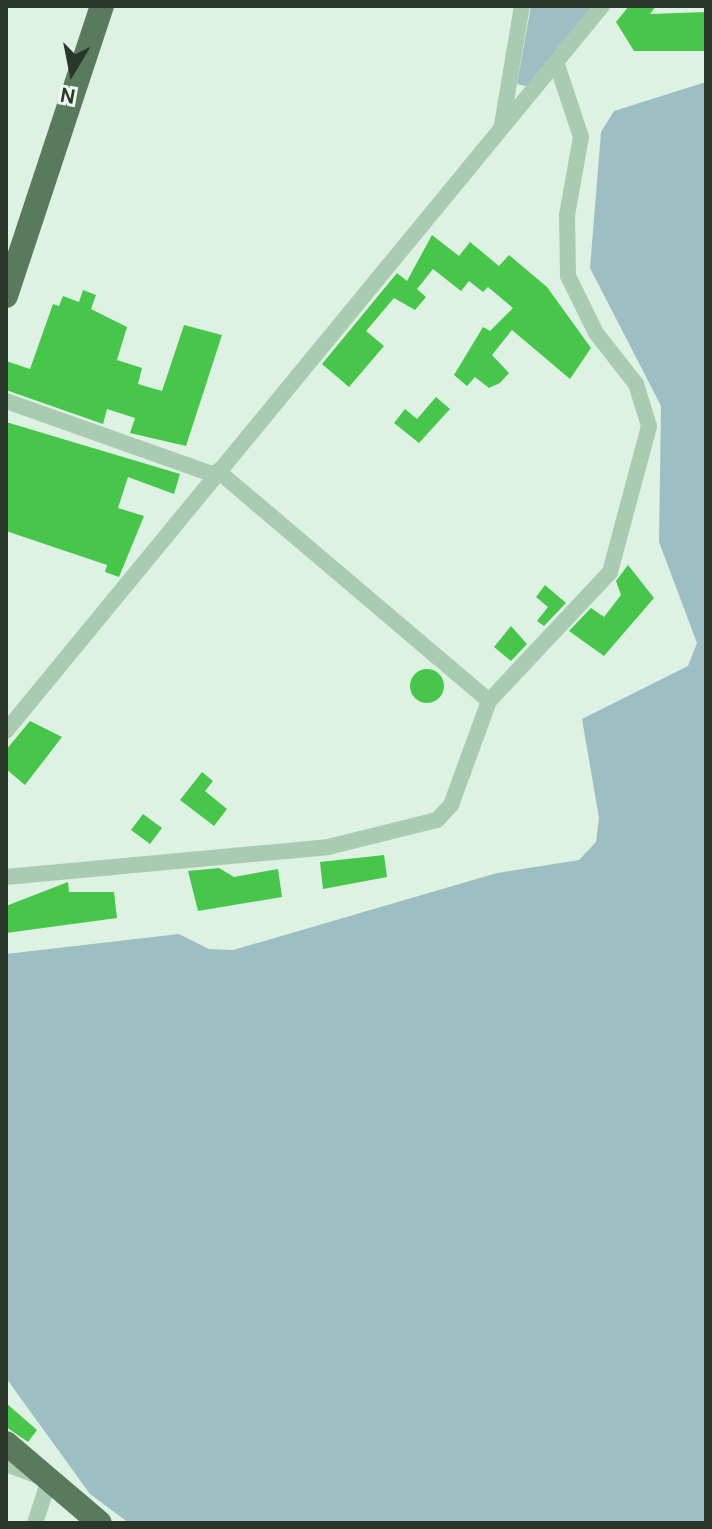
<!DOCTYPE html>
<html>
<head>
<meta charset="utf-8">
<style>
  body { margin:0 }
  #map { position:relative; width:712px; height:1529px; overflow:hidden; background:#def2e4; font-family:Karla,sans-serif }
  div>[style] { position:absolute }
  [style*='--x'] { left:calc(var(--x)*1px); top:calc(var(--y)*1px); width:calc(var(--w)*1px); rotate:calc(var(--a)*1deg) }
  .green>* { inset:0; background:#9dbec2 }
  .building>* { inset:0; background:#48c64b }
  .round { border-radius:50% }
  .street>* { height:16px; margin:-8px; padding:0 8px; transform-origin:8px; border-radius:8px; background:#a9cbb1 }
  .primary>* { height:24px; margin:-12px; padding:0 12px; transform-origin:12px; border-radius:12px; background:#5a7a5e }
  span { translate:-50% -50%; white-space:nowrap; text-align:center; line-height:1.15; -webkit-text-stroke:8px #eafaef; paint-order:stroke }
  .frame { position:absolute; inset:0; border:8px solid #29382a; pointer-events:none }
  .north { position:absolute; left:32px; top:32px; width:80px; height:80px; -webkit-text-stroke:6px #eafaef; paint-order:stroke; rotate:190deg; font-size:22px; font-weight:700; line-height:32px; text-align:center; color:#29382a }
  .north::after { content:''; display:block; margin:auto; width:28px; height:36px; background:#29382a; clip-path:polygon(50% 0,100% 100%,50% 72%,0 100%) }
</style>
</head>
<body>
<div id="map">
  <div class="green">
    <i style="clip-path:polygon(531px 6px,595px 6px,530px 87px,517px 84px)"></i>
    <i style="clip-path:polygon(706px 82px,706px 1523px,129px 1523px,90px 1494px,6px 1378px,6px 954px,179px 934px,209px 949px,233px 950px,497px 873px,579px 860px,596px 842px,599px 818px,582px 719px,688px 666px,697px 643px,659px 542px,661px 406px,590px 268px,601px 132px,614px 111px)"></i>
  </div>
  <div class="building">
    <i style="clip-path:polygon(629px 6px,656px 6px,650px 14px,706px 12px,706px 51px,634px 51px,616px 22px)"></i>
    <i style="clip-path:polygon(432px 235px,459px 256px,470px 242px,499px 266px,509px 255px,547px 287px,591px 348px,570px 379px,512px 330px,492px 355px,509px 373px,500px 383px,489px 388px,475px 377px,467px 386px,454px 375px,483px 327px,490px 331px,513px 308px,488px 287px,483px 292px,469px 281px,461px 291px,433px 269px,417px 289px,426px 297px,415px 310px,394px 298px,366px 331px,384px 346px,349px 387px,322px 364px,397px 273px,407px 281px)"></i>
    <i style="clip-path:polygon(83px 290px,96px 295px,91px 309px,127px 327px,117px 360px,142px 368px,138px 384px,162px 391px,184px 325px,222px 335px,186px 446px,130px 433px,135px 418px,107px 409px,103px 424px,6px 390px,6px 361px,30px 369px,53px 304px,59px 306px,63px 296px,79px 302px)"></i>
    <i style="clip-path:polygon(436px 397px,450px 409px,419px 443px,394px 423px,405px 409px,417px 419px)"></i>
    <i style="clip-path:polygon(6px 422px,180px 474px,174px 494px,128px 477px,118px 508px,144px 516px,119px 577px,105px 572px,107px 565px,6px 531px)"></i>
    <i style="clip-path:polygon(628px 565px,654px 598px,604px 656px,569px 631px,591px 608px,604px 617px,621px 595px,616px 581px)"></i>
    <i style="clip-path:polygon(545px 585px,566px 603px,544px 626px,537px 621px,548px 607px,536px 597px)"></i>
    <i style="clip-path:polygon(511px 626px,527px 644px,511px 661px,494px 647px)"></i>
    <i class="round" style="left:410px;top:669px;width:34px;height:34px"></i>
    <i style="clip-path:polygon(30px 721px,62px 737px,25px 785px,6px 769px,6px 750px)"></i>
    <i style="clip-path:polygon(202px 772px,213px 781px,205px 791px,227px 809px,214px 826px,180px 800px)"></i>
    <i style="clip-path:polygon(143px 814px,162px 828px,150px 844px,131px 830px)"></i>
    <i style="clip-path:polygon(384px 855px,387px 877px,323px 889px,320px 862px)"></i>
    <i style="clip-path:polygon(219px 868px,234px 877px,278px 869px,282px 897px,198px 911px,188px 871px)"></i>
    <i style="clip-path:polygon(68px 882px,69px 892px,114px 892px,117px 918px,6px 933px,6px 906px)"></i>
    <i style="clip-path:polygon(6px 1403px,37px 1430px,28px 1442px,6px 1427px)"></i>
  </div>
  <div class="street">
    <i style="--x:502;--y:125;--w:121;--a:-80.5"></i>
    <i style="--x:6;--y:401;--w:222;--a:19.5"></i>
    <i style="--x:218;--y:471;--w:355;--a:40.3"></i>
    <i style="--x:6;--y:731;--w:939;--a:-50.58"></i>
    <i style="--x:6;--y:877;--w:323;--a:-5.3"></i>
    <i style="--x:328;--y:847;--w:112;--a:-13.9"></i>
    <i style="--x:437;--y:820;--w:21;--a:-47"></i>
    <i style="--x:451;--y:805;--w:111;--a:-69.9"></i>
    <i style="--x:489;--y:701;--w:177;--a:-46.8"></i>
    <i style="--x:610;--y:572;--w:151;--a:-75"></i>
    <i style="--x:649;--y:426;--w:44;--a:-107.2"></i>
    <i style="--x:636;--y:384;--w:65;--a:-128.1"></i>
    <i style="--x:596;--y:333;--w:64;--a:-116.2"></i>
    <i style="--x:568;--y:276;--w:61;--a:-90.9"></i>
    <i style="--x:567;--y:215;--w:79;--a:-79.8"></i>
    <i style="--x:581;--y:137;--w:79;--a:-108.4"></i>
    <i style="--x:6;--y:1464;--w:46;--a:20.4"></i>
    <i style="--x:49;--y:1480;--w:45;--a:108"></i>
  </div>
  <div class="primary">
    <i style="--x:6;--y:296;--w:305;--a:-71.7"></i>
    <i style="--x:6;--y:1443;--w:123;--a:40.4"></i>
  </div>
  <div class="frame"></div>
  <div class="north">N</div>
</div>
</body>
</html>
